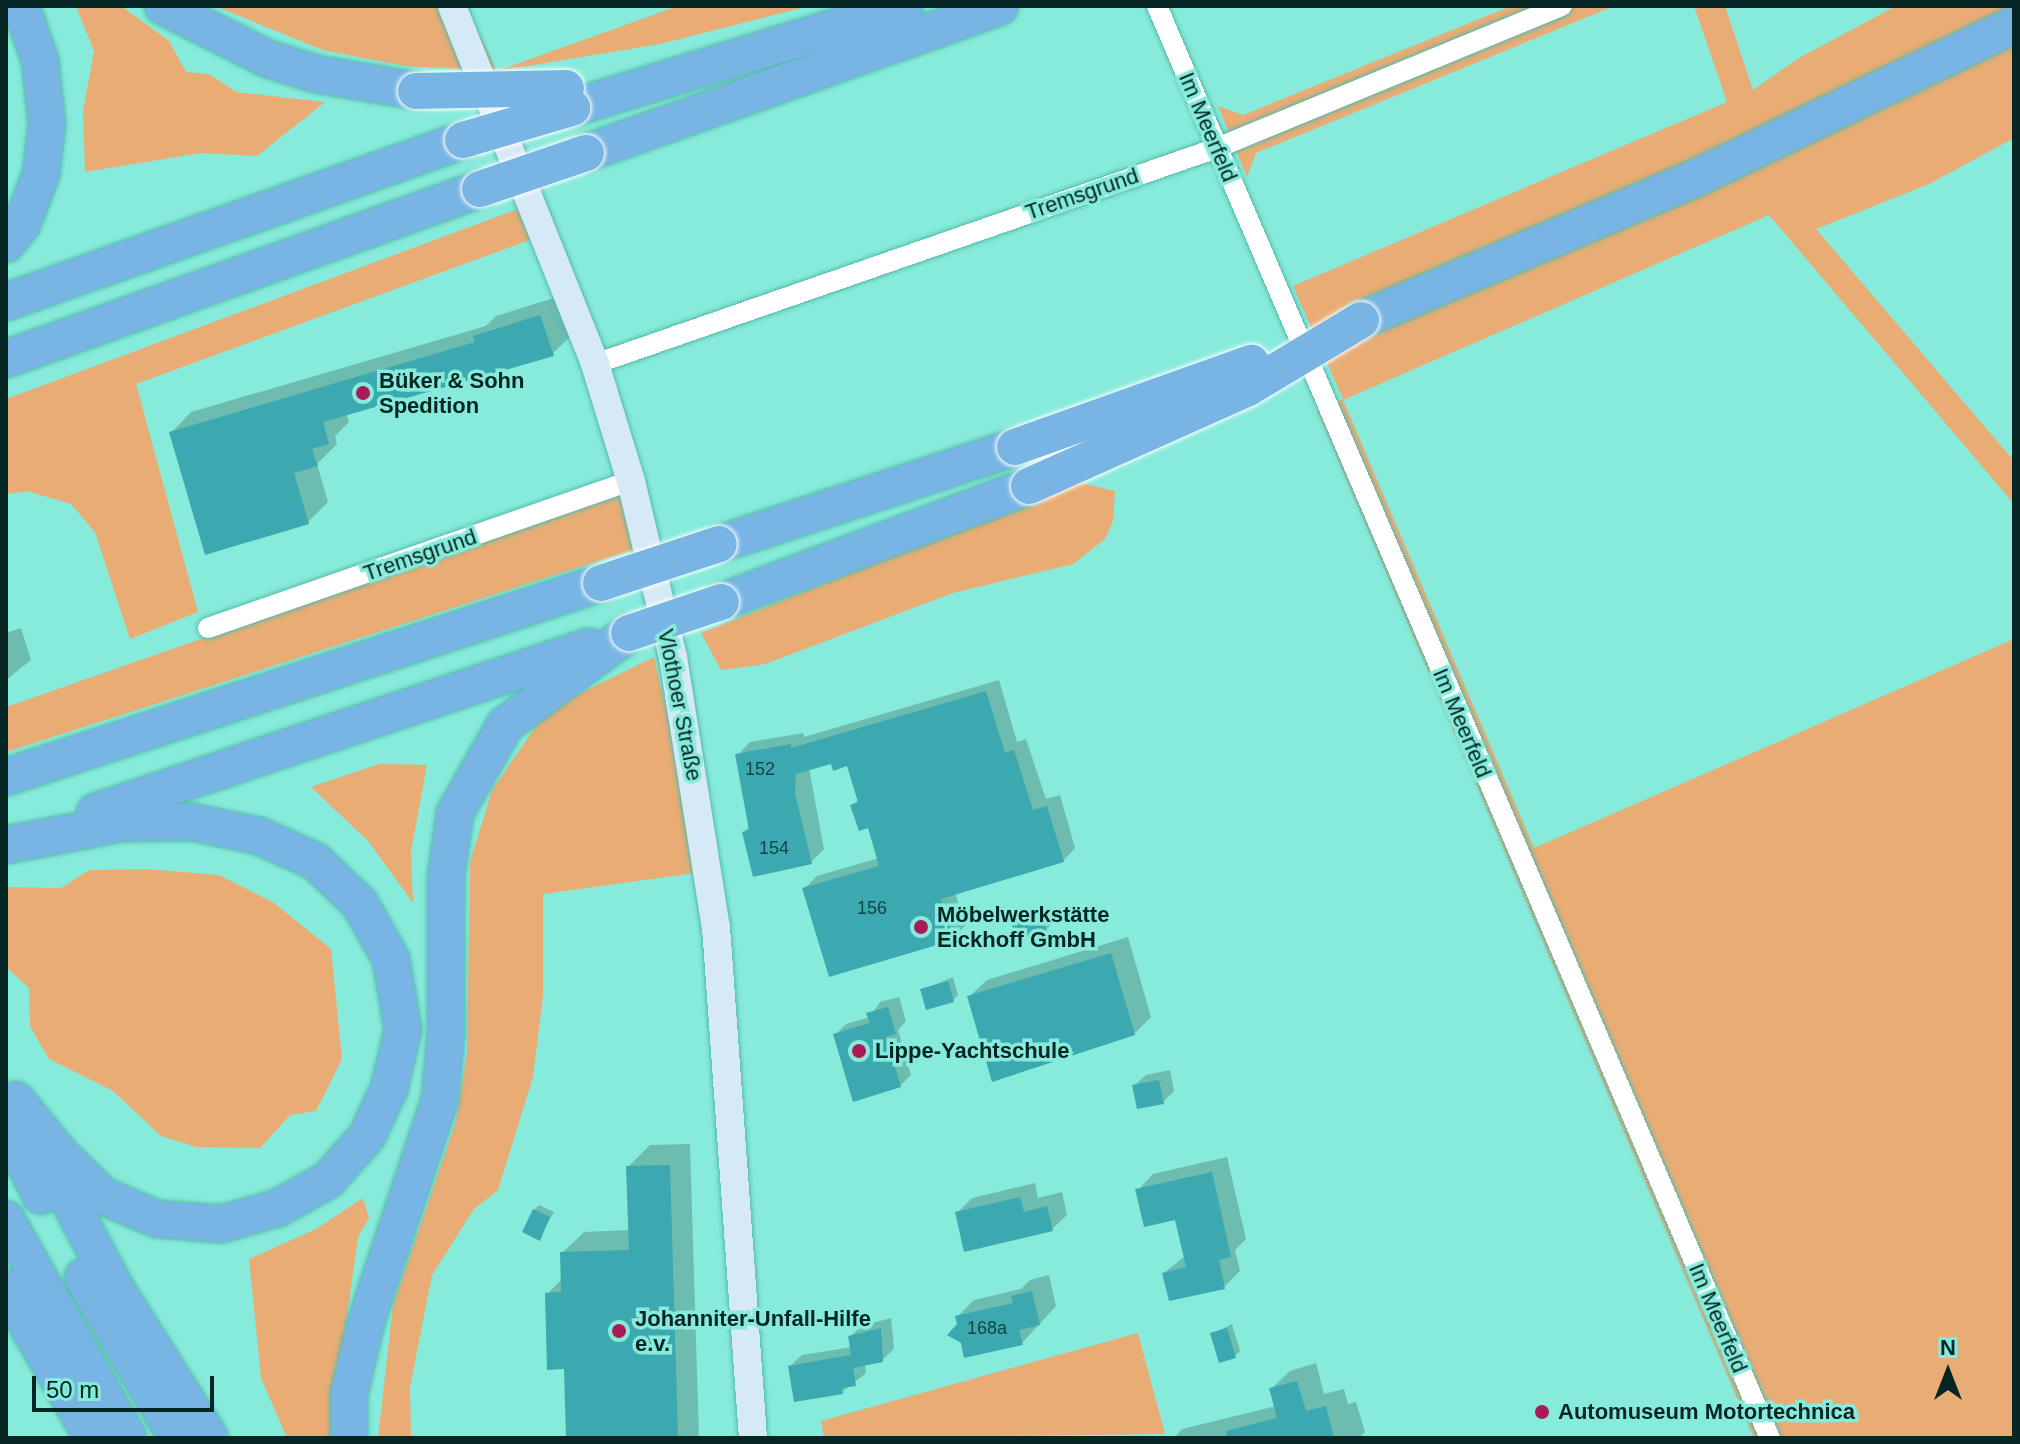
<!DOCTYPE html>
<html>
<head>
<meta charset="utf-8">
<style>
  body { margin:0 }
  #map { position:relative; width:2020px; height:1444px; overflow:hidden; background:#87ebdb; font-family:Helvetica,sans-serif }
  div>[style] { position:absolute }
  [style*='--x'] { left:calc(var(--x)*1px); top:calc(var(--y)*1px); width:calc(var(--w)*1px); rotate:calc(var(--a)*1deg) }
  .green>* { inset:0; background:#e9ac75 }
  .shadow>* { inset:0; background:#0003 }
  .building>* { inset:0; background:#3ca8b0 }
  .roads { filter:drop-shadow(0 0 2px #55baab) drop-shadow(0 0 2px #55baab) }
  .minor>* { height:20px; margin:-10px; padding:0 10px; transform-origin:10px; border-radius:10px; background:#fff }
  .secondary>* { height:28px; margin:-14px; padding:0 14px; transform-origin:14px; border-radius:14px; background:#d6e9f7 }
  .motorway>* { height:36px; margin:-18px; padding:0 18px; transform-origin:18px; border-radius:18px; background:#78b5e4 }
  .bridges { filter:drop-shadow(0 0 2px #fff) drop-shadow(0 0 2px #fff) }
  .motorway-bridge>* { height:36px; margin:-18px; padding:0 18px; transform-origin:18px; border-radius:18px; background:#78b5e4 }
  .dots>* { width:22px; height:22px; translate:-50% -50%; box-sizing:border-box; border:4px solid #87ebdb; border-radius:50% }
  span { translate:-50% -50%; white-space:nowrap; text-align:center; line-height:1.15; -webkit-text-stroke:7px #87ebdb; paint-order:stroke }
  .number-label { font-size:18px; color:#134646 }
  .number-label span { -webkit-text-stroke-width:0 }
  .street-label { font-size:22px; color:#052622 }
  .poi-label { font-size:22px; color:#052622; font-weight:700 }
  .left { translate:0 -50%; text-align:left }
  .frame { position:absolute; inset:0; border:8px solid #052622; pointer-events:none }
  .north { position:absolute; left:1908px; top:1332px; width:80px; height:80px; -webkit-text-stroke:6px #87ebdb; paint-order:stroke; rotate:0deg; font-size:22px; font-weight:700; line-height:32px; text-align:center; color:#052622 }
  .north::after { content:''; display:block; margin:auto; width:28px; height:36px; background:#052622; clip-path:polygon(50% 0,100% 100%,50% 72%,0 100%) }
  .scale { position:absolute; left:32px; top:1376px; width:182px; height:36px; box-sizing:border-box; border:4px solid #052622; border-top:0; padding-left:10px; font-size:24px; line-height:28px; white-space:nowrap; color:#052622; -webkit-text-stroke:6px #87ebdb; paint-order:stroke }
</style>
</head>
<body>
<div id="map">
  <div class="green">
    <i style="clip-path:polygon(76px 6px,121px 6px,169px 41px,186px 72px,209px 74px,236px 92px,325px 102px,257px 156px,201px 153px,85px 172px,83px 111px,94px 51px)"></i>
    <i style="clip-path:polygon(215px 6px,466px 6px,497px 71px,678px 6px,809px 6px,660px 44px,497px 71px,405px 66px,323px 50px)"></i>
    <i style="clip-path:polygon(1511px 6px,1614px 6px,1256px 153px,1247px 177px,1218px 106px,1243px 115px)"></i>
    <i style="clip-path:polygon(1694px 6px,1725px 6px,1753px 90px,1799px 58px,1896px 6px,2014px 6px,2014px 138px,1929px 184px,1816px 229px,2014px 461px,2014px 504px,1769px 215px,1343px 400px,1534px 848px,2014px 639px,2014px 1438px,1754px 1438px,1317px 410px,1343px 399px,1293px 286px,1727px 102px)"></i>
    <i style="clip-path:polygon(545px 199px,557px 230px,136px 384px,198px 612px,130px 639px,95px 532px,71px 504px,27px 491px,6px 494px,6px 399px)"></i>
    <i style="clip-path:polygon(1077px 482px,1115px 491px,1113px 521px,1105px 539px,1073px 564px,953px 593px,765px 664px,721px 670px,701px 633px)"></i>
    <i style="clip-path:polygon(640px 486px,651px 544px,6px 752px,6px 707px)"></i>
    <i style="clip-path:polygon(654px 657px,678px 760px,695px 873px,543px 894px,543px 996px,533px 1077px,498px 1190px,474px 1209px,432px 1275px,410px 1387px,411px 1438px,378px 1438px,393px 1305px,455px 1124px,467px 1054px,470px 862px,492px 790px,548px 709px)"></i>
    <i style="clip-path:polygon(379px 764px,427px 765px,411px 851px,413px 903px,369px 842px,311px 787px)"></i>
    <i style="clip-path:polygon(146px 869px,219px 875px,274px 903px,331px 949px,342px 1059px,316px 1111px,290px 1115px,260px 1148px,197px 1147px,161px 1136px,113px 1091px,49px 1059px,30px 1026px,29px 988px,6px 967px,6px 887px,61px 888px,89px 870px)"></i>
    <i style="clip-path:polygon(363px 1198px,369px 1218px,358px 1237px,330px 1438px,287px 1438px,261px 1378px,249px 1259px,316px 1229px)"></i>
    <i style="clip-path:polygon(1138px 1333px,1165px 1434px,824px 1438px,821px 1421px)"></i>
  </div>
  <div class="shadow">
    <i style="clip-path:polygon(560px 296px,573px 334px,552px 354px,346px 413px,349px 422px,335px 436px,337px 444px,317px 464px,328px 502px,308px 522px,171px 433px,191px 412px,486px 326px,496px 316px)"></i>
    <i style="clip-path:polygon(21px 628px,31px 660px,6px 680px,6px 633px)"></i>
    <i style="clip-path:polygon(999px 680px,1017px 742px,1026px 739px,1046px 799px,1060px 795px,1075px 848px,1063px 861px,955px 892px,965px 926px,952px 938px,804px 889px,817px 876px,879px 858px,869px 826px,853px 805px,859px 799px,849px 764px,832px 761px,809px 768px,824px 849px,811px 862px,744px 832px,750px 826px,738px 755px,750px 742px,803px 733px,804px 737px)"></i>
    <i style="clip-path:polygon(1046px 906px,1051px 925px,1046px 930px,1012px 918px)"></i>
    <i style="clip-path:polygon(1128px 937px,1151px 1017px,1134px 1034px,969px 997px,987px 980px)"></i>
    <i style="clip-path:polygon(953px 977px,958px 995px,953px 1000px,922px 990px)"></i>
    <i style="clip-path:polygon(899px 997px,906px 1021px,898px 1030px,911px 1075px,900px 1086px,835px 1035px,846px 1024px,870px 1017px,880px 1002px)"></i>
    <i style="clip-path:polygon(1170px 1070px,1174px 1091px,1163px 1102px,1134px 1086px,1146px 1075px)"></i>
    <i style="clip-path:polygon(690px 1144px,699px 1438px,568px 1438px,566px 1367px,547px 1294px,563px 1278px,562px 1253px,584px 1232px,630px 1230px,628px 1167px,650px 1145px)"></i>
    <i style="clip-path:polygon(1227px 1157px,1246px 1239px,1235px 1250px,1240px 1271px,1224px 1287px,1164px 1273px,1185px 1256px,1177px 1217px,1138px 1190px,1153px 1174px)"></i>
    <i style="clip-path:polygon(1035px 1183px,1038px 1198px,1062px 1192px,1067px 1215px,1052px 1229px,957px 1213px,972px 1198px)"></i>
    <i style="clip-path:polygon(539px 1205px,554px 1212px,539px 1238px,534px 1210px)"></i>
    <i style="clip-path:polygon(1049px 1275px,1056px 1306px,1022px 1343px,959px 1324px,957px 1317px,974px 1300px,1021px 1289px,1030px 1280px)"></i>
    <i style="clip-path:polygon(891px 1318px,894px 1349px,882px 1360px,865px 1364px,866px 1373px,842px 1392px,790px 1366px,802px 1355px,852px 1347px,850px 1337px,861px 1326px)"></i>
    <i style="clip-path:polygon(1232px 1324px,1240px 1351px,1235px 1356px,1212px 1334px)"></i>
    <i style="clip-path:polygon(1316px 1363px,1324px 1394px,1344px 1389px,1348px 1404px,1356px 1402px,1365px 1432px,1359px 1438px,1174px 1438px,1182px 1429px,1276px 1406px,1271px 1389px,1290px 1371px)"></i>
  </div>
  <div class="building">
    <i style="clip-path:polygon(540px 315px,554px 356px,323px 422px,329px 444px,312px 449px,318px 466px,294px 473px,309px 524px,205px 555px,169px 432px,475px 342px,473px 336px)"></i>
    <i style="clip-path:polygon(986px 691px,1005px 753px,1014px 750px,1033px 810px,1047px 806px,1064px 862px,941px 899px,954px 940px,829px 977px,802px 888px,879px 866px,868px 828px,859px 831px,850px 805px,858px 802px,847px 766px,833px 771px,831px 764px,796px 774px,795px 793px,812px 864px,753px 877px,742px 832px,749px 830px,735px 754px,791px 744px,791px 748px)"></i>
    <i style="clip-path:polygon(1041px 910px,1047px 932px,1016px 940px,1010px 918px)"></i>
    <i style="clip-path:polygon(1111px 953px,1135px 1035px,992px 1082px,967px 996px)"></i>
    <i style="clip-path:polygon(948px 981px,954px 1002px,926px 1010px,920px 989px)"></i>
    <i style="clip-path:polygon(888px 1007px,896px 1034px,886px 1037px,901px 1087px,853px 1102px,833px 1034px,870px 1023px,866px 1013px)"></i>
    <i style="clip-path:polygon(1159px 1080px,1164px 1104px,1137px 1109px,1132px 1085px)"></i>
    <i style="clip-path:polygon(670px 1165px,678px 1438px,566px 1438px,564px 1369px,547px 1370px,545px 1293px,561px 1292px,560px 1252px,629px 1250px,626px 1166px)"></i>
    <i style="clip-path:polygon(1212px 1172px,1231px 1257px,1219px 1260px,1225px 1289px,1169px 1301px,1162px 1273px,1186px 1267px,1175px 1220px,1144px 1227px,1135px 1189px)"></i>
    <i style="clip-path:polygon(1020px 1197px,1024px 1212px,1047px 1206px,1053px 1231px,964px 1252px,955px 1212px)"></i>
    <i style="clip-path:polygon(533px 1209px,550px 1217px,540px 1241px,522px 1232px)"></i>
    <i style="clip-path:polygon(1032px 1291px,1040px 1325px,1019px 1330px,1023px 1345px,964px 1358px,961px 1343px,947px 1335px,957px 1324px,955px 1316px,1013px 1303px,1011px 1296px)"></i>
    <i style="clip-path:polygon(881px 1328px,883px 1362px,853px 1368px,848px 1336px)"></i>
    <i style="clip-path:polygon(1227px 1328px,1236px 1358px,1219px 1363px,1210px 1333px)"></i>
    <i style="clip-path:polygon(851px 1355px,856px 1386px,842px 1388px,843px 1394px,794px 1402px,788px 1366px)"></i>
    <i style="clip-path:polygon(1297px 1381px,1306px 1411px,1326px 1406px,1334px 1438px,1227px 1438px,1226px 1431px,1277px 1418px,1269px 1388px)"></i>
  </div>
  <div class="roads">
    <div class="minor">
      <i style="--x:1157;--y:6;--w:1558;--a:66.83"></i>
      <i style="--x:595;--y:364;--w:658;--a:-19.15"></i>
      <i style="--x:1217;--y:148;--w:373;--a:-22.4"></i>
      <i style="--x:208;--y:628;--w:448;--a:-19.2"></i>
    </div>
    <div class="secondary">
      <i style="--x:452;--y:6;--w:386;--a:68.2"></i>
      <i style="--x:595;--y:364;--w:122;--a:72.9"></i>
      <i style="--x:631;--y:481;--w:181;--a:76.6"></i>
      <i style="--x:673;--y:657;--w:273;--a:81"></i>
      <i style="--x:716;--y:927;--w:512;--a:85.86"></i>
    </div>
    <div class="motorway">
      <i style="--x:163;--y:6;--w:118;--a:26.8"></i>
      <i style="--x:268;--y:59;--w:50;--a:17.4"></i>
      <i style="--x:316;--y:74;--w:101;--a:9.6"></i>
      <i style="--x:572;--y:108;--w:348;--a:-17"></i>
      <i style="--x:586;--y:153;--w:439;--a:-19.5"></i>
      <i style="--x:6;--y:244;--w:26;--a:-51"></i>
      <i style="--x:22;--y:224;--w:53;--a:-69.2"></i>
      <i style="--x:41;--y:174;--w:50;--a:-83.2"></i>
      <i style="--x:47;--y:124;--w:64;--a:-96.2"></i>
      <i style="--x:40;--y:60;--w:57;--a:-109.4"></i>
      <i style="--x:6;--y:302;--w:485;--a:-19.5"></i>
      <i style="--x:1361;--y:320;--w:366;--a:-23"></i>
      <i style="--x:1698;--y:177;--w:351;--a:-25.7"></i>
      <i style="--x:6;--y:359;--w:504;--a:-19.73"></i>
      <i style="--x:719;--y:544;--w:311;--a:-18.1"></i>
      <i style="--x:721;--y:602;--w:329;--a:-20.6"></i>
      <i style="--x:6;--y:777;--w:626;--a:-18.06"></i>
      <i style="--x:95;--y:812;--w:521;--a:-18.47"></i>
      <i style="--x:6;--y:845;--w:117;--a:-10.8"></i>
      <i style="--x:121;--y:823;--w:71;--a:-0.8"></i>
      <i style="--x:192;--y:822;--w:68;--a:11.8"></i>
      <i style="--x:259;--y:836;--w:61;--a:24.1"></i>
      <i style="--x:315;--y:861;--w:62;--a:43.7"></i>
      <i style="--x:360;--y:904;--w:63;--a:60.6"></i>
      <i style="--x:391;--y:959;--w:72;--a:80.4"></i>
      <i style="--x:403;--y:1030;--w:61;--a:103.3"></i>
      <i style="--x:389;--y:1089;--w:52;--a:115.1"></i>
      <i style="--x:367;--y:1136;--w:59;--a:131.6"></i>
      <i style="--x:328;--y:1180;--w:57;--a:150.8"></i>
      <i style="--x:278;--y:1208;--w:59;--a:164.3"></i>
      <i style="--x:221;--y:1224;--w:64;--a:-175.5"></i>
      <i style="--x:157;--y:1219;--w:59;--a:-156.9"></i>
      <i style="--x:103;--y:1196;--w:59;--a:-135.7"></i>
      <i style="--x:61;--y:1155;--w:71;--a:-129.3"></i>
      <i style="--x:6;--y:1126;--w:78;--a:63.4"></i>
      <i style="--x:44;--y:1153;--w:154;--a:62.1"></i>
      <i style="--x:116;--y:1289;--w:176;--a:57.8"></i>
      <i style="--x:6;--y:1219;--w:251;--a:60.9"></i>
      <i style="--x:83;--y:1277;--w:186;--a:59.7"></i>
      <i style="--x:6;--y:1288;--w:173;--a:59.9"></i>
      <i style="--x:349;--y:1438;--w:44;--a:-90"></i>
      <i style="--x:349;--y:1394;--w:74;--a:-76.7"></i>
      <i style="--x:366;--y:1322;--w:235;--a:-71.6"></i>
      <i style="--x:440;--y:1099;--w:66;--a:-84.8"></i>
      <i style="--x:446;--y:1033;--w:156;--a:-90"></i>
      <i style="--x:446;--y:877;--w:65;--a:-82"></i>
      <i style="--x:455;--y:813;--w:101;--a:-60.4"></i>
      <i style="--x:505;--y:725;--w:154;--a:-36.6"></i>
    </div>
  </div>
  <div class="bridges">
    <div class="motorway-bridge">
      <i style="--x:416;--y:91;--w:150;--a:-1.1"></i>
      <i style="--x:463;--y:140;--w:114;--a:-16.4"></i>
      <i style="--x:480;--y:189;--w:112;--a:-18.8"></i>
      <i style="--x:1015;--y:447;--w:251;--a:-19.6"></i>
      <i style="--x:1029;--y:486;--w:240;--a:-24.1"></i>
      <i style="--x:1248;--y:388;--w:132;--a:-31"></i>
      <i style="--x:601;--y:583;--w:124;--a:-18.3"></i>
      <i style="--x:629;--y:633;--w:97;--a:-18.6"></i>
    </div>
  </div>
  <div class="dots">
    <i style="left:363px;top:393px;background:#aa1b56"></i>
    <i style="left:921px;top:927px;background:#aa1b56"></i>
    <i style="left:859px;top:1051px;background:#aa1b56"></i>
    <i style="left:619px;top:1331px;background:#aa1b56"></i>
    <i style="left:1542px;top:1412px;background:#aa1b56"></i>
  </div>
  <div class="number-label">
    <span style="left:760px;top:769px">152</span>
    <span style="left:774px;top:848px">154</span>
    <span style="left:872px;top:908px">156</span>
    <span style="left:987px;top:1328px">168a</span>
  </div>
  <div class="street-label">
    <span style="left:1208px;top:127px;rotate:67deg">Im Meerfeld</span>
    <span style="left:1082px;top:194px;rotate:-19deg">Tremsgrund</span>
    <span style="left:420px;top:555px;rotate:-19deg">Tremsgrund</span>
    <span style="left:680px;top:705px;rotate:79deg">Vlothoer Straße</span>
    <span style="left:1462px;top:723px;rotate:67deg">Im Meerfeld</span>
    <span style="left:1718px;top:1318px;rotate:67deg">Im Meerfeld</span>
  </div>
  <div class="poi-label">
    <span class="left" style="left:379px;top:393px">Büker &amp; Sohn<br>Spedition</span>
    <span class="left" style="left:937px;top:927px">Möbelwerkstätte<br>Eickhoff GmbH</span>
    <span class="left" style="left:875px;top:1051px">Lippe-Yachtschule</span>
    <span class="left" style="left:635px;top:1331px">Johanniter-Unfall-Hilfe<br>e.v.</span>
    <span class="left" style="left:1558px;top:1412px">Automuseum Motortechnica</span>
  </div>
  <div class="frame"></div>
  <div class="north">N</div>
  <div class="scale">50 m</div>
</div>
</body>
</html>
